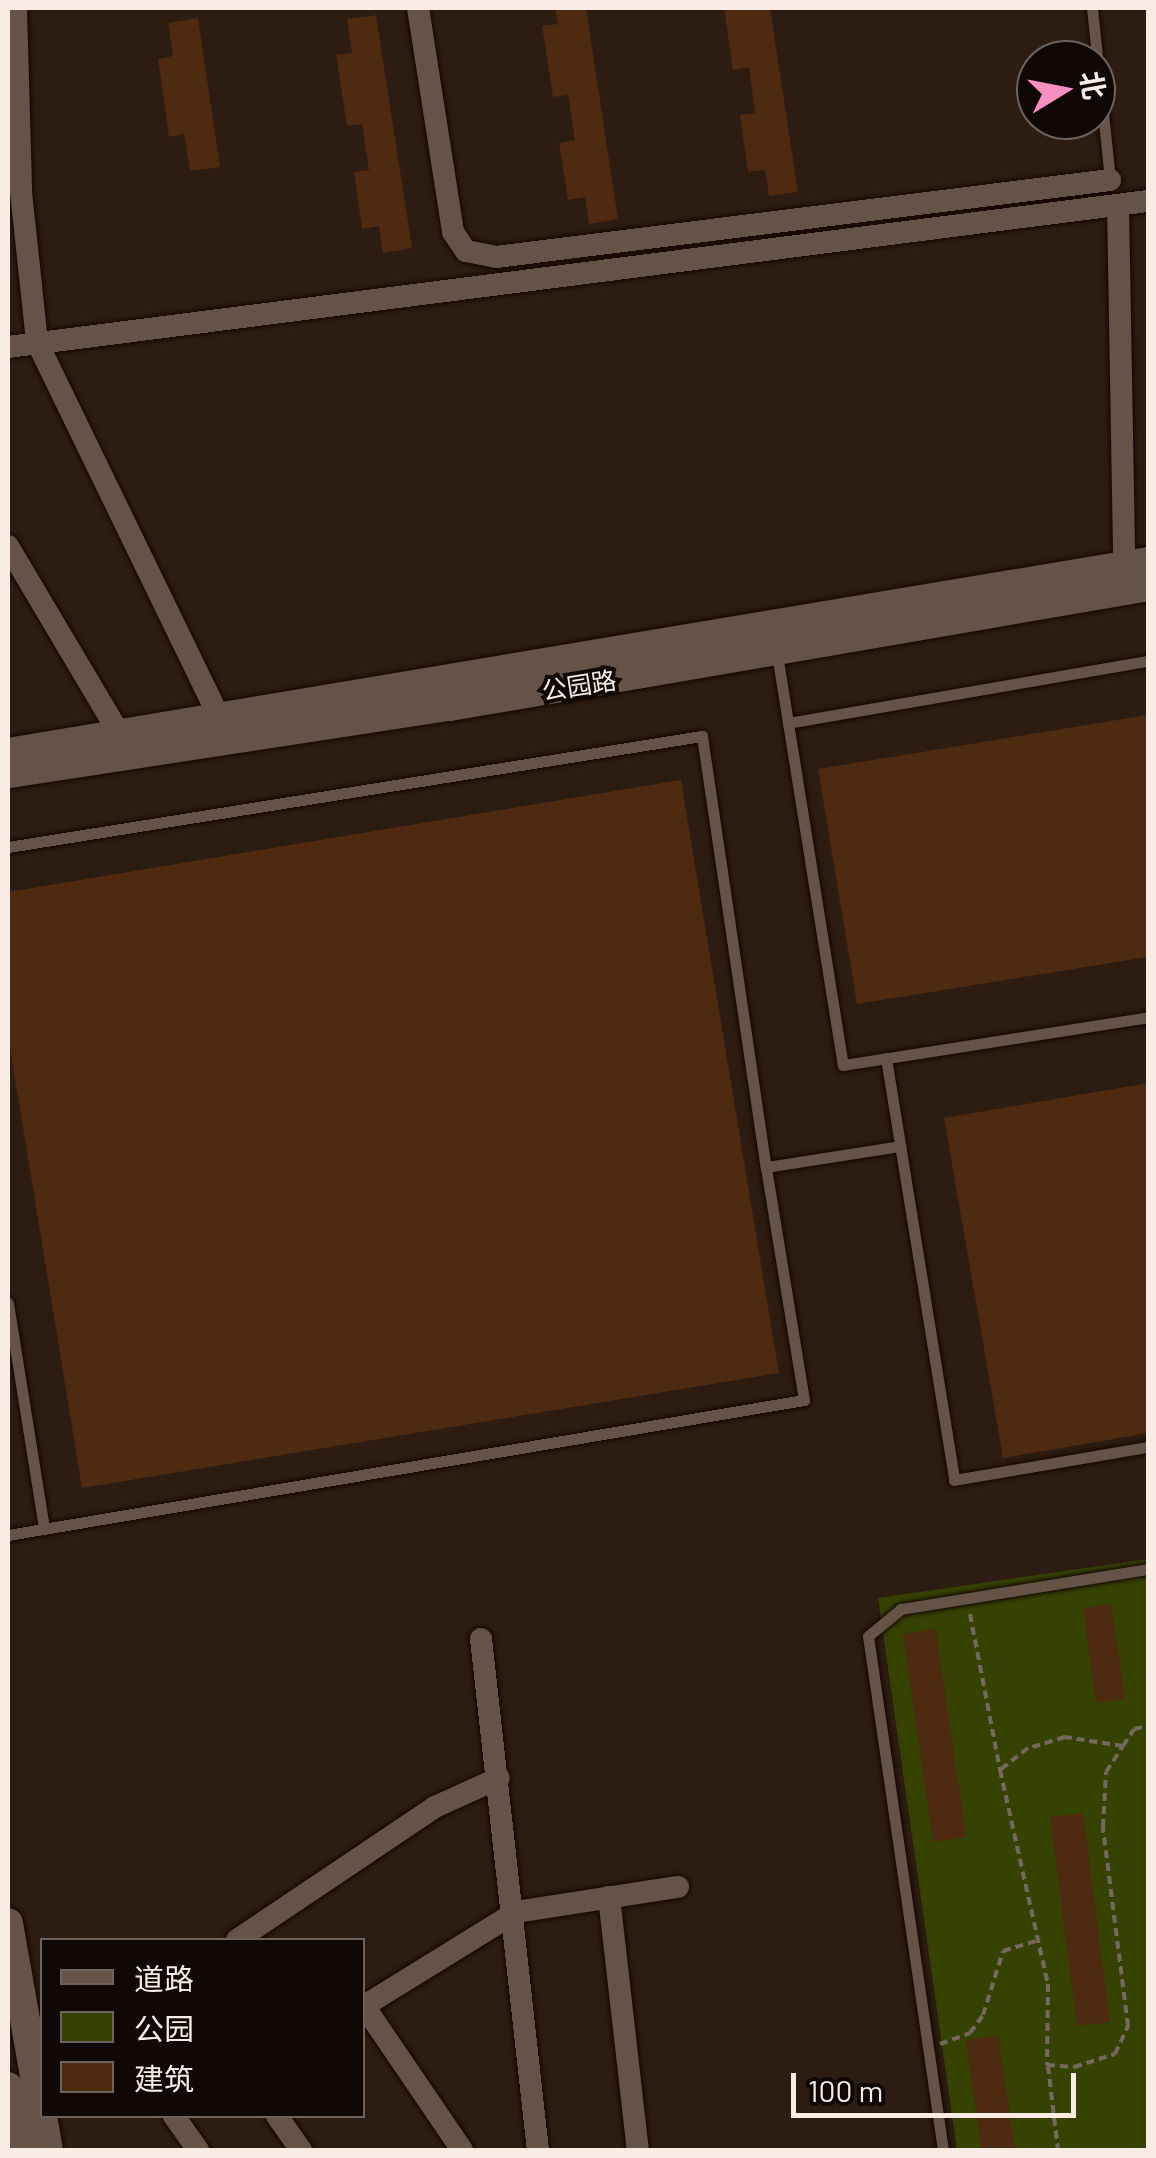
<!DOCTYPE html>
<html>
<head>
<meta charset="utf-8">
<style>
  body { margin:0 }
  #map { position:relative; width:1156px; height:2158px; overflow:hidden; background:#2c1c11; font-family:Barlow,"Noto Sans SC",sans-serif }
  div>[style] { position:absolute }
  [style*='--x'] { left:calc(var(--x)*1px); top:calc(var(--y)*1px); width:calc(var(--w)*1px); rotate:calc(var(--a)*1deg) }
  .green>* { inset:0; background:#354202 }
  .building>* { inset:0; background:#4e2a10 }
  .path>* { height:4px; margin-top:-2px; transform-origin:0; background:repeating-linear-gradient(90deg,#76685e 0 8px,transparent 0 13px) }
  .roads { filter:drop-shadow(0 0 2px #130601) drop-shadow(0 0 2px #130601) }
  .lane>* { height:11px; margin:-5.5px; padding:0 5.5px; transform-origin:5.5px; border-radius:5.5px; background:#665347 }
  .street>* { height:22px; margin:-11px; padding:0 11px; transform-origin:11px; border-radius:11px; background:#665347 }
  .secondary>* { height:30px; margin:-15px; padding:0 15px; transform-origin:15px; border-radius:15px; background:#665347 }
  span { translate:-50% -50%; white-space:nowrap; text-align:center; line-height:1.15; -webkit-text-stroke:8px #0f0805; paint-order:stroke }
  .street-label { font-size:25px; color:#f8ece5 }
  .frame { position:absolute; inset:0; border:10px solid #f8ece5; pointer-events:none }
  .legend { position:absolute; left:40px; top:1938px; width:325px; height:180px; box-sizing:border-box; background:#0f0805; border:2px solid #6c635f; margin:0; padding:12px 18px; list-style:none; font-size:30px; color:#f8ece5 }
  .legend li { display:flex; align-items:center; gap:20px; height:50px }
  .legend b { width:50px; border:2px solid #6c635f }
  .north { position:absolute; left:1016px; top:40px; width:100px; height:100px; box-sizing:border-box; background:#0f0805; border:2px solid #6c635f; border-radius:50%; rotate:80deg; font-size:28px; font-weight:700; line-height:40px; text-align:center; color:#f8ece5 }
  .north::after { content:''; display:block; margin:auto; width:35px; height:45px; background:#fc8fc2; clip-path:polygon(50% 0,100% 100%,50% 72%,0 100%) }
  .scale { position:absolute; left:791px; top:2073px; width:285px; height:45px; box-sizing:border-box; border:5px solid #f8ece5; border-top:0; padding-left:12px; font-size:30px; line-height:35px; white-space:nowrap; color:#f8ece5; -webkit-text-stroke:8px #0f0805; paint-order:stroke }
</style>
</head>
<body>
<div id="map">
  <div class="green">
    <i style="clip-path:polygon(1148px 1559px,1148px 2150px,957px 2150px,878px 1598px)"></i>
  </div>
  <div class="building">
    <i style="clip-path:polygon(555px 8px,586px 8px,618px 219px,589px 224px,585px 197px,568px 200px,559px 143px,575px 140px,568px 95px,553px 97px,542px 26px,558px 24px)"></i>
    <i style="clip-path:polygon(724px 8px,770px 8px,798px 192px,769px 196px,765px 170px,748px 172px,740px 115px,755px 113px,749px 67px,733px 70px)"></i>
    <i style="clip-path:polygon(376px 15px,412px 248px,383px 253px,379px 226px,362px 229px,354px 172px,369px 170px,362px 124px,347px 126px,336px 55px,352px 53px,347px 19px)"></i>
    <i style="clip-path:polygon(198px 18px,220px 167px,190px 171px,184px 134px,169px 137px,158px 59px,173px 56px,168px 23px)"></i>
    <i style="clip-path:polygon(1148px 715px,1148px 957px,857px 1004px,818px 769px)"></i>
    <i style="clip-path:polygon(681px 780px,779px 1373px,82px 1488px,8px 1036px,8px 892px)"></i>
    <i style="clip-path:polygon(1148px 1083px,1148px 1433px,1003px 1458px,944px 1118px)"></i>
    <i style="clip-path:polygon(1111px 1604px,1125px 1699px,1096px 1703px,1083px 1608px)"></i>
    <i style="clip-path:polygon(936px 1629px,966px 1837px,933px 1842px,903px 1634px)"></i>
    <i style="clip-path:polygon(1083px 1813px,1110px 2022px,1077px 2026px,1050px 1817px)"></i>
    <i style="clip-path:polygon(998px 2035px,1015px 2150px,981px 2150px,966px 2040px)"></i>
  </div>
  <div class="path">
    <i style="--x:970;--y:1614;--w:159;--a:79.1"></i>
    <i style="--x:1123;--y:1746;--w:59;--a:-171.2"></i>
    <i style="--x:1065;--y:1737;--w:39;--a:163"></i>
    <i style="--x:1028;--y:1748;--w:36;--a:142"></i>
    <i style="--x:1000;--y:1770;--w:219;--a:77.4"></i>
    <i style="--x:1048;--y:1984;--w:81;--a:90.7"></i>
    <i style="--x:1047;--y:2065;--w:27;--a:4"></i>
    <i style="--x:1074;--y:2067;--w:43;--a:-17.6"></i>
    <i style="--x:1115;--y:2054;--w:31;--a:-65"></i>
    <i style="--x:1128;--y:2026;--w:201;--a:-97.2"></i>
    <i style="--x:1103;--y:1827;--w:55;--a:-86.9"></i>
    <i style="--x:1106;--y:1772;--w:31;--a:-57"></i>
    <i style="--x:1123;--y:1746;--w:20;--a:-57"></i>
    <i style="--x:1134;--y:1729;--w:14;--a:-12"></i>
    <i style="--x:940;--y:2044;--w:32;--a:-20"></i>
    <i style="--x:970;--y:2033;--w:22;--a:-54"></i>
    <i style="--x:983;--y:2015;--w:67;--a:-72.6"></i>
    <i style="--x:1003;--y:1951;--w:39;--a:-17"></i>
    <i style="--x:1048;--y:2066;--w:85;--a:83.2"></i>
  </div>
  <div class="roads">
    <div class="lane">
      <i style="--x:1092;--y:8;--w:173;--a:84"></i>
      <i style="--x:777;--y:654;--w:416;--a:80.9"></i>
      <i style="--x:843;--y:1065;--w:309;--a:-8.9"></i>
      <i style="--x:788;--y:723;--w:365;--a:-9.8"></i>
      <i style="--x:8;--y:847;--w:703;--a:-9.09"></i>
      <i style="--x:702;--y:736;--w:436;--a:81.6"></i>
      <i style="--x:886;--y:1058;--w:427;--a:80.8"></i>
      <i style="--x:954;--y:1480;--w:197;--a:-9.7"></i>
      <i style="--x:8;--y:1303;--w:229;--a:80.9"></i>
      <i style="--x:8;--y:1535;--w:807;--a:-9.63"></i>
      <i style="--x:804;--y:1400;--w:236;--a:-99.3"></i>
      <i style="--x:766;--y:1167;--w:136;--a:-8.9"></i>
      <i style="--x:943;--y:2150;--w:519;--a:-98.3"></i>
      <i style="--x:868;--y:1636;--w:43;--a:-39.3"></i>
      <i style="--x:901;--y:1609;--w:250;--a:-9.2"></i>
    </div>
    <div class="street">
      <i style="--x:16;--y:8;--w:184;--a:88.4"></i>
      <i style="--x:21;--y:192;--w:151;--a:83.9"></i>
      <i style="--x:37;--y:342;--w:416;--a:64.1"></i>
      <i style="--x:418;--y:8;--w:227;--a:81.1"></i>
      <i style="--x:453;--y:232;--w:23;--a:56"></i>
      <i style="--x:466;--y:251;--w:31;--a:11"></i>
      <i style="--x:496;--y:257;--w:619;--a:-7.15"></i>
      <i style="--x:1118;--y:205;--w:361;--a:89"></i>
      <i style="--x:8;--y:347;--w:1149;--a:-7.3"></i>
      <i style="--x:8;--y:546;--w:217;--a:59.3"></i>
      <i style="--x:481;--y:1639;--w:514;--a:83.64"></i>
      <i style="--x:609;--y:1897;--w:255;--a:83.5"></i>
      <i style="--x:237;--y:1940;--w:239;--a:-33.9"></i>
      <i style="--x:435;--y:1807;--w:70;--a:-24.4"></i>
      <i style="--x:174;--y:2116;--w:42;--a:54.8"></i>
      <i style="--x:277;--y:2116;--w:42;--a:54.8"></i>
      <i style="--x:462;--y:2150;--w:174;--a:-124.2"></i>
      <i style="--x:364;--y:2006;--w:179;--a:-31.7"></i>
      <i style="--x:516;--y:1912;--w:164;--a:-8.8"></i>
    </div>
    <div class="secondary">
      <i style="--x:8;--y:753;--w:1156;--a:-9.51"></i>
      <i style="--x:10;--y:773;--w:445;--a:-8.7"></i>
      <i style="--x:450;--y:706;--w:708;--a:-9.75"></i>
      <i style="--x:8;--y:1923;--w:230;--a:80"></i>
      <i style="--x:8;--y:2087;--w:64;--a:80.1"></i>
    </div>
  </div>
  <div class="street-label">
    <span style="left:579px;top:685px;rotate:-9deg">公园路</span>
  </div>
  <div class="frame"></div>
  <ul class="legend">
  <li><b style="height:12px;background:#665347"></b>道路</li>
  <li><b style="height:28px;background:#354202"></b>公园</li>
  <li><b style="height:28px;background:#4e2a10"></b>建筑</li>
  </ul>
  <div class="north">北</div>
  <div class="scale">100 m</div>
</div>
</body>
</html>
